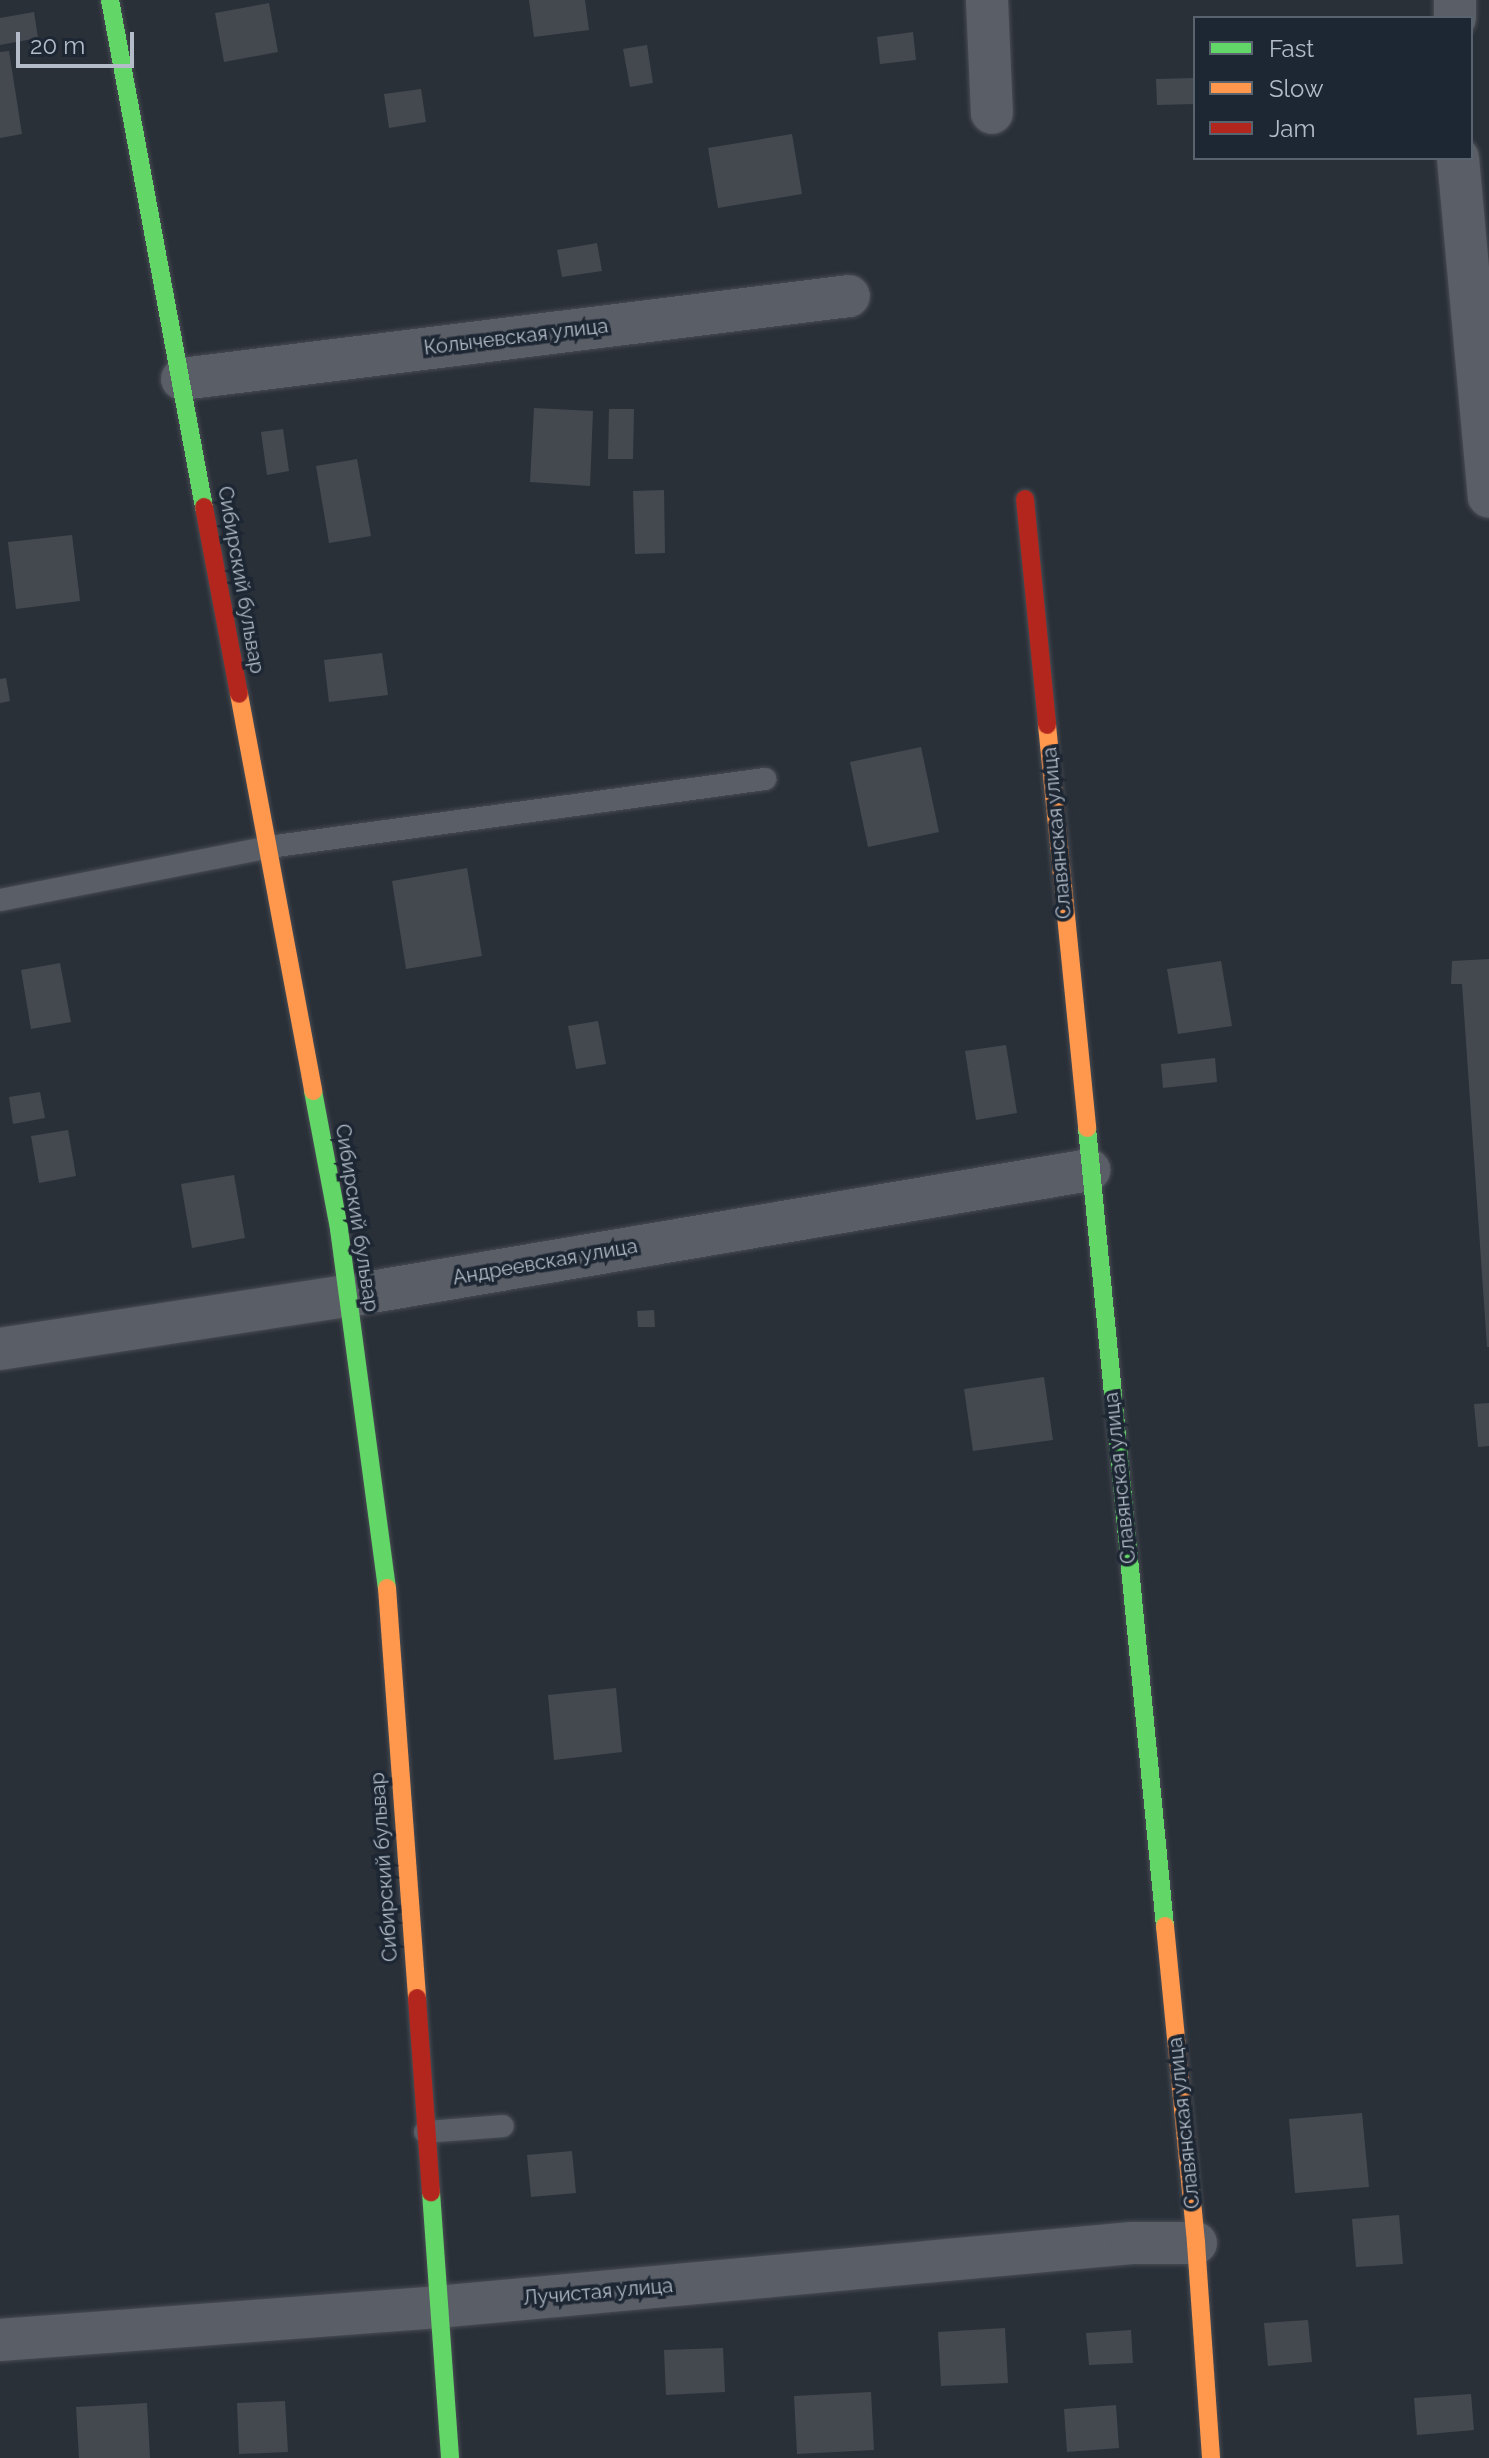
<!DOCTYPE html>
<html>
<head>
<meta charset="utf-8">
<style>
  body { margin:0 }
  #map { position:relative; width:1489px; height:2458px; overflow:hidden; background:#2a3038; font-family:Raleway,sans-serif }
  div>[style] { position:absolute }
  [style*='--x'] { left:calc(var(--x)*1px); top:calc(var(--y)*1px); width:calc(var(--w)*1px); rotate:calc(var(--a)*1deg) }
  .building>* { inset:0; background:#444950 }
  .roads { filter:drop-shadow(0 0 2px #484c53) drop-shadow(0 0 2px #484c53) }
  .lane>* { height:22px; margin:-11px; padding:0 11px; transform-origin:11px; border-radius:11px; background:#5a5e66 }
  .street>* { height:42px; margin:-21px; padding:0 21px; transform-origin:21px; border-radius:21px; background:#5a5e66 }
  .fast>* { height:18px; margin:-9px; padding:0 9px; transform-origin:9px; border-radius:9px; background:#63d668 }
  .slow>* { height:18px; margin:-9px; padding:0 9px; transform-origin:9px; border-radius:9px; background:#ff974d }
  .jam>* { height:18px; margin:-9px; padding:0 9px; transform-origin:9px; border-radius:9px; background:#b3261e }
  span { translate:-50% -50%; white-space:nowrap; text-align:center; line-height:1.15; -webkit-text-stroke:7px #1d2633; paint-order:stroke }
  .street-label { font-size:20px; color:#b4bcc9 }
  .legend { position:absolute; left:1193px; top:16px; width:280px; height:144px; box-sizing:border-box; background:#1d2633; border:2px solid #59626f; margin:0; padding:10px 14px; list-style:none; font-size:24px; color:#b4bcc9 }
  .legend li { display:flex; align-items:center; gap:16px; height:40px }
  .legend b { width:40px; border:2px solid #59626f }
  .scale { position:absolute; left:16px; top:32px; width:118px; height:36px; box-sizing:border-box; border:4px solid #b4bcc9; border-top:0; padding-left:10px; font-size:24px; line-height:28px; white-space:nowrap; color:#b4bcc9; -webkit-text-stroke:6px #1d2633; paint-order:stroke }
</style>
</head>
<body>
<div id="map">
  <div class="building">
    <i style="clip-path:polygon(529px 0,585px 0,589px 30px,534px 37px)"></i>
    <i style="clip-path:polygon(269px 3px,278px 52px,224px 62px,215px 13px)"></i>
    <i style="clip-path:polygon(34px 12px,38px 38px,0 45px,0 18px)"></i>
    <i style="clip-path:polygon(913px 32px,916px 60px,880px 64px,877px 37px)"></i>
    <i style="clip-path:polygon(647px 45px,653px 83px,630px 87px,623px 49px)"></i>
    <i style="clip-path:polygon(9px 51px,22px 134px,0 138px,0 52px)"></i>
    <i style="clip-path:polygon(1193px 78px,1194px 104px,1157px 105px,1156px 79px)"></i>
    <i style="clip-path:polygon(421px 89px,426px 122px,389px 128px,384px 94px)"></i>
    <i style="clip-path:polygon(792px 134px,802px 194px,718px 208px,708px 148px)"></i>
    <i style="clip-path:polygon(597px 243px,602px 271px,562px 277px,557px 250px)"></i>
    <i style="clip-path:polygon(534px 408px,593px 411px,590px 486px,530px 482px)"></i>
    <i style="clip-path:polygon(609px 409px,634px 409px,633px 459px,608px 459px)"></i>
    <i style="clip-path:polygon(283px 429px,289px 471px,267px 475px,261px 432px)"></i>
    <i style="clip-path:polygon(357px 459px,371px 536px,329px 543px,316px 466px)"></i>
    <i style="clip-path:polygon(664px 490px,665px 553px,635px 554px,633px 491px)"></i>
    <i style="clip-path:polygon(72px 535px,80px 601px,16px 609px,8px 542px)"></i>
    <i style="clip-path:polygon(382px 653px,388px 695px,329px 702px,324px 660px)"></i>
    <i style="clip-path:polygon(6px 678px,10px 701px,0 703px,0 679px)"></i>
    <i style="clip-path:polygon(921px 747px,939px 832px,868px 847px,850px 762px)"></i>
    <i style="clip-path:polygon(467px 868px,482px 956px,406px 969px,392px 881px)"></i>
    <i style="clip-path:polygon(1489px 959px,1489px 1347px,1487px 1347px,1462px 984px,1451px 984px,1452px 961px)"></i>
    <i style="clip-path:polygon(1221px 961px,1232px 1026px,1178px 1034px,1167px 969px)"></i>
    <i style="clip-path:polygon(60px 963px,71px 1022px,31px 1029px,21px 970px)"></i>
    <i style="clip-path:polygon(598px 1021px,606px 1064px,576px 1069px,568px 1026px)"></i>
    <i style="clip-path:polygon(1006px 1045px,1017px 1113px,976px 1120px,965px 1051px)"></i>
    <i style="clip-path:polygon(1215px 1058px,1217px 1082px,1163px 1088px,1161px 1064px)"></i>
    <i style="clip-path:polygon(40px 1092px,45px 1118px,13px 1124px,9px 1097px)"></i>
    <i style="clip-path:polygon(68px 1130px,76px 1176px,39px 1183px,31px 1136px)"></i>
    <i style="clip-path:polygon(234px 1175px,245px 1238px,192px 1248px,181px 1184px)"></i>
    <i style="clip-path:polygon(654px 1310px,655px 1327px,638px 1327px,637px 1311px)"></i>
    <i style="clip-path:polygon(1044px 1377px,1053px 1440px,973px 1451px,964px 1389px)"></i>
    <i style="clip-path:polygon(1489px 1403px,1489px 1446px,1478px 1447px,1474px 1404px)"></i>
    <i style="clip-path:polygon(616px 1688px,622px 1752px,554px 1760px,548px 1695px)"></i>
    <i style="clip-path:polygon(1362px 2113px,1369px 2187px,1295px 2193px,1289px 2119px)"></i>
    <i style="clip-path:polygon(572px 2151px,576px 2193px,531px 2197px,527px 2155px)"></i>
    <i style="clip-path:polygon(1399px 2215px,1403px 2264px,1356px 2267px,1352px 2219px)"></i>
    <i style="clip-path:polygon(1308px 2320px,1312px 2362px,1268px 2366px,1264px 2323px)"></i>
    <i style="clip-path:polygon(1005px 2328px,1008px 2383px,941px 2386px,938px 2332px)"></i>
    <i style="clip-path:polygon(1131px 2330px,1133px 2363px,1089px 2365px,1086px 2333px)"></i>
    <i style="clip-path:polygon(723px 2348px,725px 2392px,666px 2395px,664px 2350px)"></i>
    <i style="clip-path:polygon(871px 2392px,874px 2450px,797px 2454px,794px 2396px)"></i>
    <i style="clip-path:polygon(1471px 2394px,1474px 2430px,1417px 2435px,1414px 2398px)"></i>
    <i style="clip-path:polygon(285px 2401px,288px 2452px,239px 2454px,237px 2403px)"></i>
    <i style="clip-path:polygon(147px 2403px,150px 2458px,79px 2458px,76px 2407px)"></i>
    <i style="clip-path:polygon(1116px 2405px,1119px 2448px,1067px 2452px,1064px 2409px)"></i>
  </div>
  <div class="roads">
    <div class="lane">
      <i style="--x:0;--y:900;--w:274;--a:-11.1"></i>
      <i style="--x:269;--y:847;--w:501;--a:-7.81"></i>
      <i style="--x:425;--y:2132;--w:78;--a:-4.4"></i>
    </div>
    <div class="street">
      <i style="--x:987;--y:0;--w:113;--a:87.5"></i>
      <i style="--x:1455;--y:0;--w:18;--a:90"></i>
      <i style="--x:1458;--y:158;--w:340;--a:84.8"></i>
      <i style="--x:182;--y:379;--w:672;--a:-7.09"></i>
      <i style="--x:0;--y:1349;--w:352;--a:-8.7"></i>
      <i style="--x:348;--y:1296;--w:752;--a:-9.65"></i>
      <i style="--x:0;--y:2340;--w:438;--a:-4.3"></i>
      <i style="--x:437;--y:2307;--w:698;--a:-5.26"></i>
      <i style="--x:1132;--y:2243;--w:64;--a:0"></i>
    </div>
    <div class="fast">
      <i style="--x:110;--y:0;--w:516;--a:79.5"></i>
      <i style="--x:313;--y:1091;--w:140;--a:79.3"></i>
      <i style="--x:339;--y:1229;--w:362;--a:82.4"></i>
      <i style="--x:1087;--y:1128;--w:802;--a:84.42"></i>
      <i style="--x:431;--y:2192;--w:267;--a:85.9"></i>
    </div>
    <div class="slow">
      <i style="--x:239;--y:694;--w:404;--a:79.4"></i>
      <i style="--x:1047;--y:725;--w:405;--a:84.3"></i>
      <i style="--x:387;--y:1588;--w:411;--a:85.8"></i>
      <i style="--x:1165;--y:1926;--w:319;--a:84.4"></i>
      <i style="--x:1196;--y:2243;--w:216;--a:86"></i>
    </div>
    <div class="jam">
      <i style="--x:1025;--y:499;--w:227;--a:84.4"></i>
      <i style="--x:204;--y:507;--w:190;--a:79.4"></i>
      <i style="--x:417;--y:1998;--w:195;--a:85.9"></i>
    </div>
  </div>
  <div class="street-label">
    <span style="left:516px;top:337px;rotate:-7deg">Колычевская улица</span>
    <span style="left:241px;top:580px;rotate:80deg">Сибирский бульвар</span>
    <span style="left:1057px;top:833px;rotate:-95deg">Славянская улица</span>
    <span style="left:357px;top:1218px;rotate:81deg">Сибирский бульвар</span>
    <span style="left:545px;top:1262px;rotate:-10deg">Андреевская улица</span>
    <span style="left:1120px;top:1478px;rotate:-96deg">Славянская улица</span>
    <span style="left:384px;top:1867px;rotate:-94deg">Сибирский бульвар</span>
    <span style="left:1184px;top:2123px;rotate:-96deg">Славянская улица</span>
    <span style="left:598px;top:2292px;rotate:-5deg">Лучистая улица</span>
  </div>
  <ul class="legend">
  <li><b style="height:10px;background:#63d668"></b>Fast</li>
  <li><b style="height:10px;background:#ff974d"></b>Slow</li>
  <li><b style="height:10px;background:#b3261e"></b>Jam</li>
  </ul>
  <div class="scale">20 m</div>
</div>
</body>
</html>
